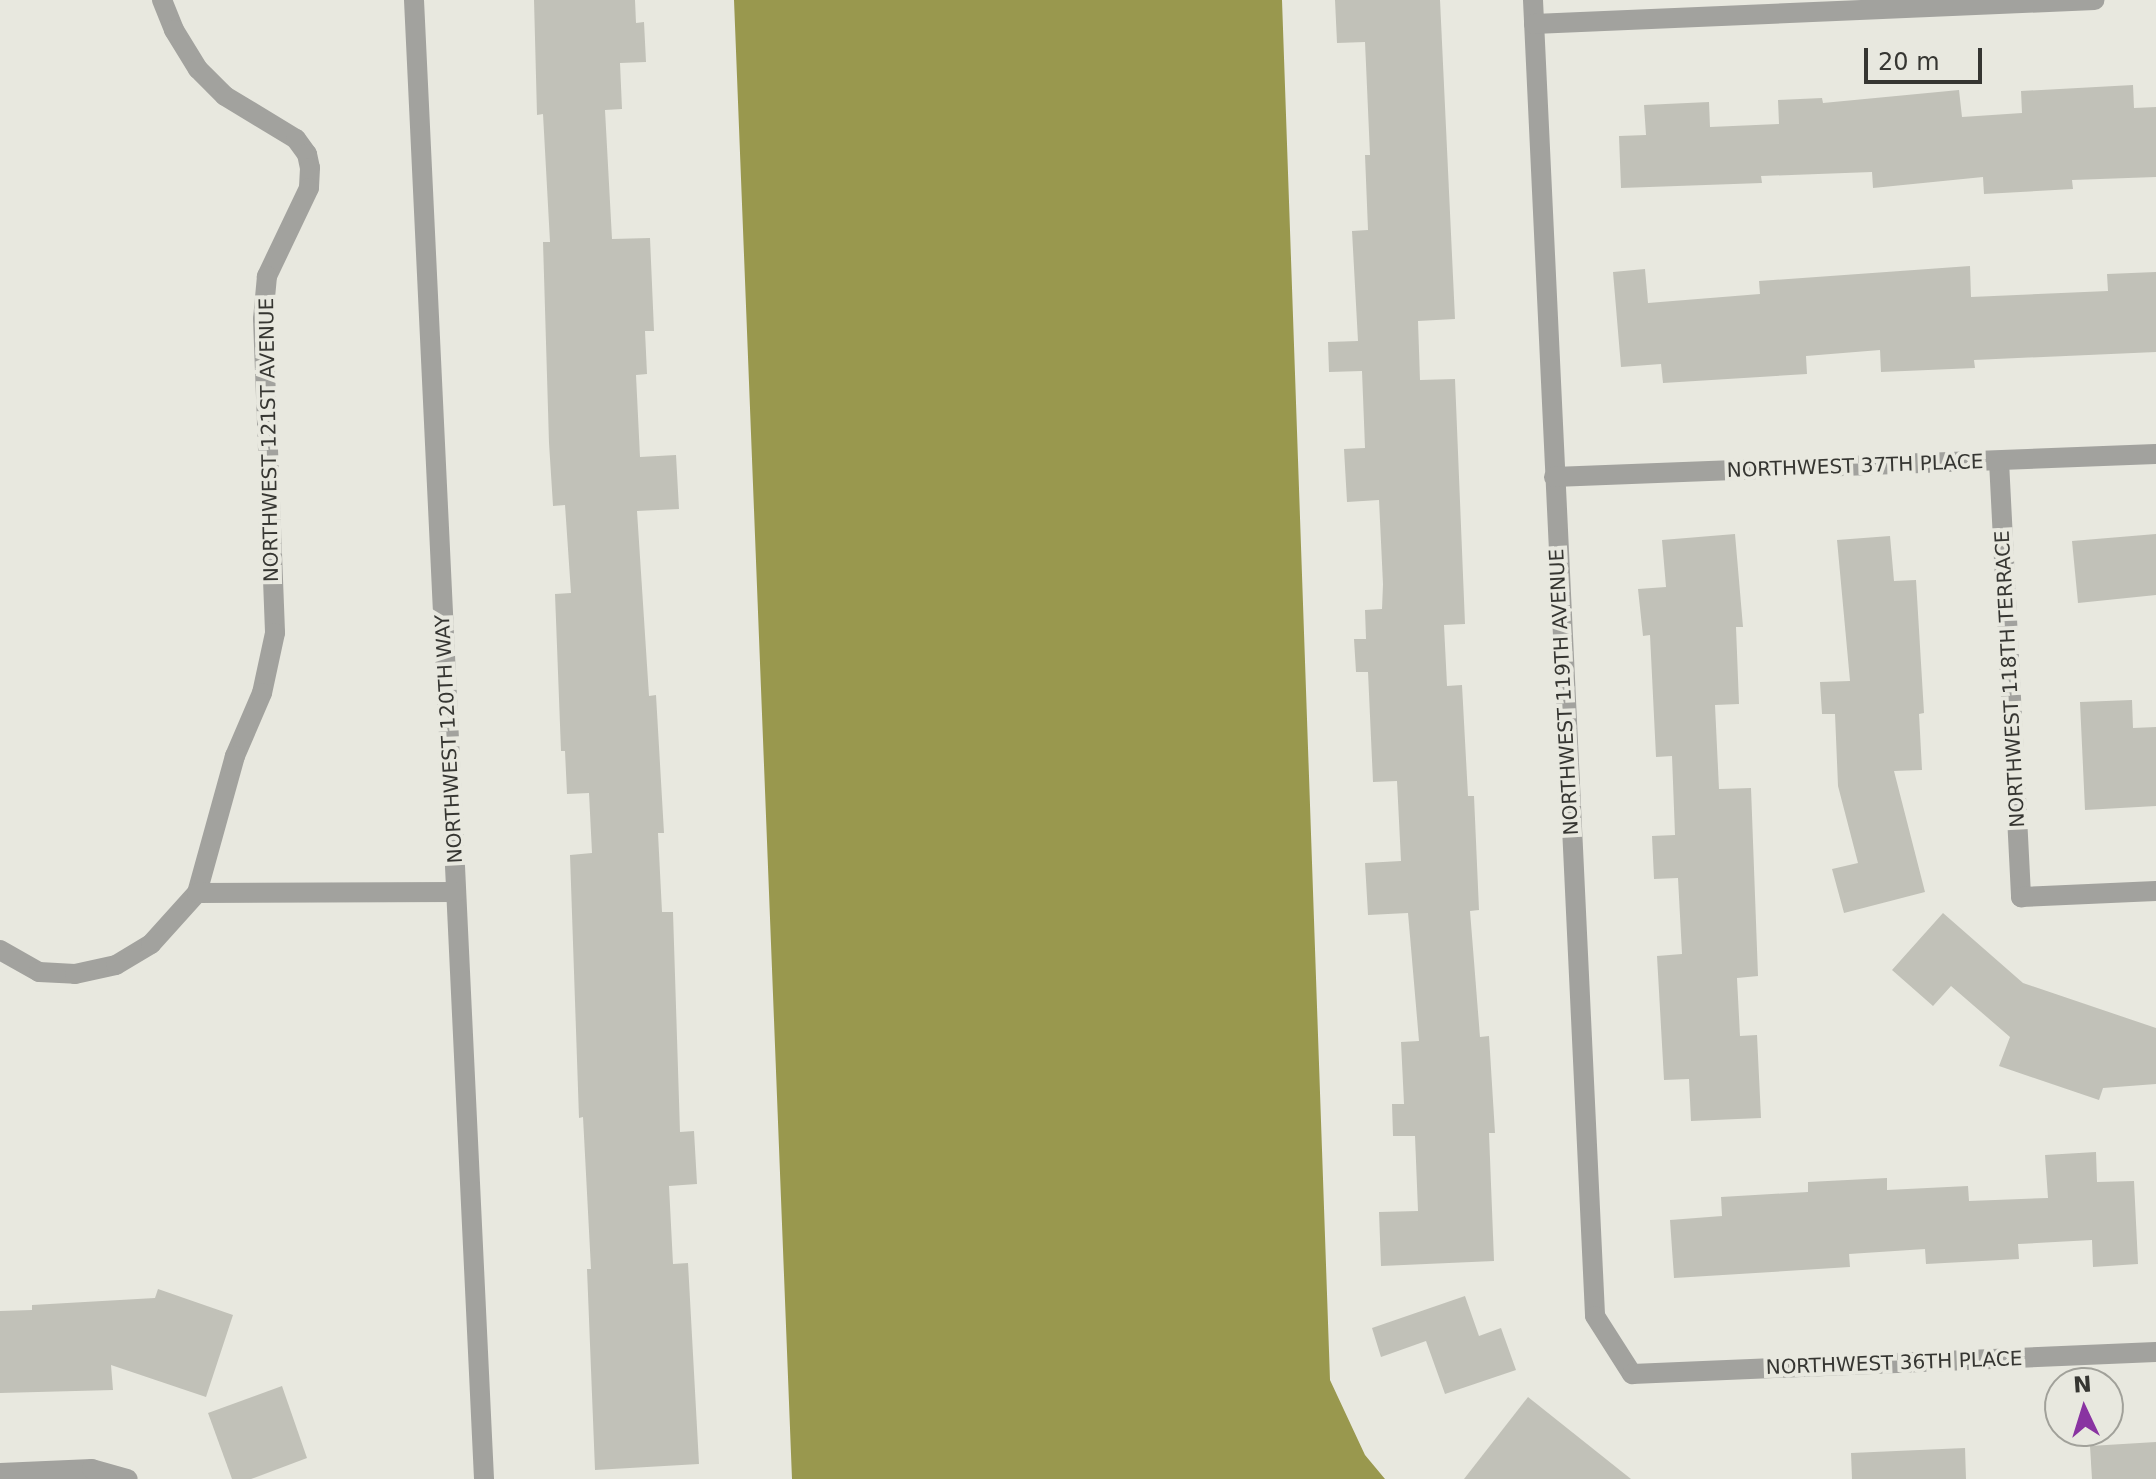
<!DOCTYPE html>
<html>
<head>
<meta charset="utf-8">
<style>
  body { margin:0 }
  #map { position:relative; width:2156px; height:1479px; overflow:hidden; background:#e8e8df; font-family:"DejaVu Sans",sans-serif }
  div>[style] { position:absolute }
  [style*='--x'] { left:calc(var(--x)*1px); top:calc(var(--y)*1px); width:calc(var(--w)*1px); rotate:calc(var(--a)*1deg) }
  .water>* { inset:0; background:#99984e }
  .building>* { inset:0; background:#c1c1b8 }
  .minor>* { height:20px; margin:-10px; padding:0 10px; transform-origin:10px; border-radius:10px; background:#a2a29e }
  span { translate:-50% -50%; white-space:nowrap; text-align:center; line-height:1.15; -webkit-text-stroke:8px #e8e8df; paint-order:stroke }
  .street-label { font-size:20px; color:#363632 }
  .north { position:absolute; left:2044px; top:1367px; width:80px; height:80px; box-sizing:border-box; background:#e8e8df; border:2px solid #a1a19a; border-radius:50%; rotate:356deg; font-size:22px; font-weight:700; line-height:32px; text-align:center; color:#363632 }
  .north::after { content:''; display:block; margin:auto; width:28px; height:36px; background:#8933a1; clip-path:polygon(50% 0,100% 100%,50% 72%,0 100%) }
  .scale { position:absolute; left:1864px; top:48px; width:118px; height:36px; box-sizing:border-box; border:4px solid #363632; border-top:0; padding-left:10px; font-size:24px; line-height:28px; white-space:nowrap; color:#363632; -webkit-text-stroke:6px #e8e8df; paint-order:stroke }
</style>
</head>
<body>
<div id="map">
  <div class="water">
    <i style="clip-path:polygon(734px 0,1282px 0,1330px 1380px,1365px 1455px,1385px 1479px,792px 1479px)"></i>
  </div>
  <div class="building">
    <i style="clip-path:polygon(534px 0,635px 0,636px 23px,644px 22px,646px 62px,620px 63px,622px 109px,605px 110px,612px 239px,650px 238px,654px 331px,645px 331px,647px 374px,636px 375px,640px 457px,676px 455px,679px 509px,637px 511px,649px 696px,656px 695px,664px 833px,658px 833px,662px 912px,673px 912px,680px 1132px,694px 1131px,697px 1184px,669px 1186px,673px 1264px,688px 1263px,699px 1464px,595px 1470px,587px 1269px,591px 1269px,583px 1117px,579px 1118px,570px 855px,592px 853px,589px 793px,567px 794px,565px 751px,561px 751px,555px 594px,571px 593px,565px 505px,553px 506px,549px 443px,543px 242px,550px 242px,543px 114px,537px 115px)"></i>
    <i style="clip-path:polygon(1335px 0,1440px 0,1455px 319px,1418px 321px,1420px 380px,1455px 379px,1465px 624px,1444px 625px,1447px 686px,1462px 685px,1468px 796px,1474px 796px,1479px 910px,1470px 911px,1480px 1037px,1489px 1036px,1495px 1133px,1489px 1133px,1494px 1261px,1381px 1266px,1379px 1212px,1418px 1211px,1415px 1136px,1393px 1136px,1392px 1104px,1404px 1104px,1401px 1042px,1419px 1041px,1408px 913px,1368px 915px,1365px 863px,1401px 861px,1397px 781px,1373px 782px,1368px 672px,1356px 672px,1354px 639px,1366px 639px,1365px 610px,1382px 609px,1383px 584px,1379px 500px,1347px 502px,1344px 449px,1365px 448px,1362px 371px,1329px 372px,1328px 342px,1358px 341px,1352px 231px,1368px 230px,1365px 155px,1370px 155px,1365px 42px,1337px 43px)"></i>
    <i style="clip-path:polygon(2133px 85px,2134px 108px,2156px 107px,2156px 177px,2072px 180px,2073px 189px,1984px 194px,1983px 177px,1873px 188px,1872px 172px,1761px 176px,1762px 183px,1621px 188px,1619px 136px,1646px 135px,1644px 105px,1709px 102px,1710px 127px,1779px 124px,1778px 100px,1822px 98px,1823px 103px,1959px 90px,1962px 117px,2022px 113px,2021px 91px)"></i>
    <i style="clip-path:polygon(1970px 266px,1971px 297px,2108px 291px,2107px 274px,2156px 272px,2156px 352px,1974px 360px,1975px 368px,1881px 372px,1880px 350px,1806px 356px,1807px 374px,1663px 383px,1661px 364px,1621px 367px,1613px 272px,1645px 269px,1648px 303px,1760px 294px,1759px 281px)"></i>
    <i style="clip-path:polygon(1735px 534px,1743px 627px,1736px 627px,1739px 704px,1715px 705px,1719px 789px,1751px 788px,1758px 976px,1737px 978px,1740px 1036px,1757px 1035px,1761px 1118px,1691px 1121px,1689px 1079px,1664px 1080px,1657px 956px,1682px 954px,1678px 878px,1654px 879px,1652px 836px,1675px 835px,1672px 756px,1656px 757px,1650px 635px,1643px 636px,1638px 589px,1666px 587px,1662px 540px)"></i>
    <i style="clip-path:polygon(2156px 534px,2156px 595px,2078px 603px,2072px 541px)"></i>
    <i style="clip-path:polygon(1890px 536px,1894px 581px,1916px 580px,1924px 713px,1919px 714px,1922px 770px,1894px 771px,1925px 892px,1844px 913px,1832px 869px,1858px 863px,1838px 786px,1835px 714px,1822px 714px,1820px 682px,1850px 681px,1837px 540px)"></i>
    <i style="clip-path:polygon(2132px 700px,2133px 728px,2156px 727px,2156px 806px,2085px 810px,2080px 702px)"></i>
    <i style="clip-path:polygon(1943px 913px,2023px 983px,2156px 1028px,2156px 1084px,2103px 1088px,2099px 1100px,1999px 1066px,2010px 1037px,1951px 986px,1933px 1006px,1892px 970px)"></i>
    <i style="clip-path:polygon(2096px 1152px,2097px 1182px,2134px 1181px,2138px 1264px,2093px 1267px,2092px 1240px,2018px 1244px,2019px 1259px,1926px 1264px,1925px 1249px,1849px 1254px,1850px 1267px,1674px 1278px,1670px 1220px,1722px 1216px,1721px 1197px,1808px 1192px,1808px 1182px,1887px 1178px,1887px 1190px,1968px 1186px,1969px 1201px,2048px 1198px,2045px 1155px)"></i>
    <i style="clip-path:polygon(158px 1289px,233px 1315px,206px 1397px,111px 1365px,113px 1390px,0 1393px,0 1311px,32px 1310px,32px 1305px,155px 1298px)"></i>
    <i style="clip-path:polygon(1465px 1296px,1479px 1336px,1501px 1328px,1516px 1370px,1445px 1394px,1426px 1341px,1381px 1357px,1372px 1328px)"></i>
    <i style="clip-path:polygon(282px 1386px,307px 1458px,251px 1479px,232px 1479px,208px 1413px)"></i>
    <i style="clip-path:polygon(1528px 1397px,1631px 1479px,1464px 1479px)"></i>
    <i style="clip-path:polygon(2156px 1442px,2156px 1479px,2092px 1479px,2090px 1446px)"></i>
    <i style="clip-path:polygon(1965px 1448px,1966px 1479px,1852px 1479px,1851px 1453px)"></i>
  </div>
  <div class="minor">
    <i style="--x:162;--y:0;--w:32;--a:68"></i>
    <i style="--x:174;--y:30;--w:46;--a:58.4"></i>
    <i style="--x:198;--y:69;--w:38;--a:45"></i>
    <i style="--x:225;--y:96;--w:83;--a:31.2"></i>
    <i style="--x:296;--y:139;--w:19;--a:54"></i>
    <i style="--x:307;--y:154;--w:14;--a:78"></i>
    <i style="--x:310;--y:168;--w:20;--a:93"></i>
    <i style="--x:309;--y:188;--w:98;--a:115.5"></i>
    <i style="--x:267;--y:276;--w:43;--a:95.3"></i>
    <i style="--x:263;--y:319;--w:314;--a:87.8"></i>
    <i style="--x:275;--y:633;--w:61;--a:102.2"></i>
    <i style="--x:262;--y:693;--w:69;--a:113.2"></i>
    <i style="--x:235;--y:756;--w:142;--a:105.5"></i>
    <i style="--x:414;--y:0;--w:1481;--a:87.29"></i>
    <i style="--x:1533;--y:0;--w:1317;--a:87.3"></i>
    <i style="--x:1595;--y:1316;--w:69;--a:57.5"></i>
    <i style="--x:1632;--y:1374;--w:524;--a:-2.4"></i>
    <i style="--x:1534;--y:24;--w:561;--a:-2.45"></i>
    <i style="--x:1999;--y:461;--w:437;--a:87.1"></i>
    <i style="--x:2021;--y:897;--w:135;--a:-2.5"></i>
    <i style="--x:1554;--y:477;--w:602;--a:-2.19"></i>
    <i style="--x:0;--y:950;--w:45;--a:29.4"></i>
    <i style="--x:39;--y:972;--w:36;--a:3"></i>
    <i style="--x:75;--y:974;--w:42;--a:-12.4"></i>
    <i style="--x:116;--y:965;--w:41;--a:-31"></i>
    <i style="--x:151;--y:944;--w:69;--a:-48"></i>
    <i style="--x:197;--y:893;--w:259;--a:-0.2"></i>
    <i style="--x:0;--y:1473;--w:92;--a:-2.5"></i>
    <i style="--x:92;--y:1469;--w:37;--a:16"></i>
  </div>
  <div class="street-label">
    <span style="left:269px;top:440px;rotate:-91deg">NORTHWEST 121ST AVENUE</span>
    <span style="left:1855px;top:466px;rotate:-2deg">NORTHWEST 37TH PLACE</span>
    <span style="left:2010px;top:679px;rotate:-93deg">NORTHWEST 118TH TERRACE</span>
    <span style="left:1564px;top:692px;rotate:-93deg">NORTHWEST 119TH AVENUE</span>
    <span style="left:449px;top:739px;rotate:-93deg">NORTHWEST 120TH WAY</span>
    <span style="left:1894px;top:1363px;rotate:-2deg">NORTHWEST 36TH PLACE</span>
  </div>
  <div class="north">N</div>
  <div class="scale">20 m</div>
</div>
</body>
</html>
